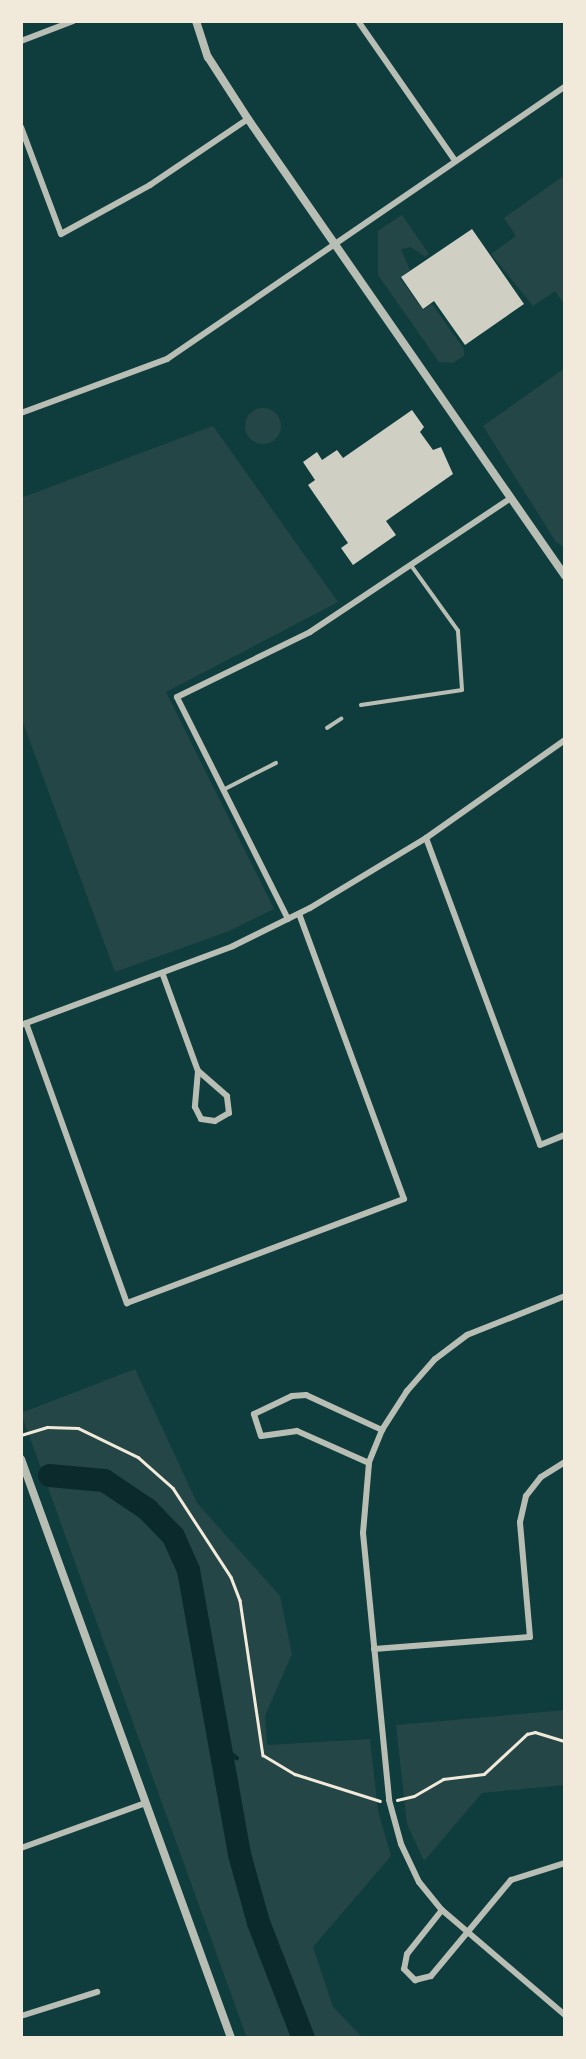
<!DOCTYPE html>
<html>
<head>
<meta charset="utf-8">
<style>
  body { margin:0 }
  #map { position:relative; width:586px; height:2059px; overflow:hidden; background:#0f3d3e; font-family:"Asap Condensed",sans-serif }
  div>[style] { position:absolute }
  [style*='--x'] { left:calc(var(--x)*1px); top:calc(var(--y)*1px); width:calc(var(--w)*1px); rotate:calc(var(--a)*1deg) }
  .green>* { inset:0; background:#244646 }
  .round { border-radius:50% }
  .stream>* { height:3.5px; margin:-1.75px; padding:0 1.75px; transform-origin:1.75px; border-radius:1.75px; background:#0a2a2b }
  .river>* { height:23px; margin:-11.5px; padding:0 11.5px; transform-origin:11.5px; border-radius:11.5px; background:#0a2a2b }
  .building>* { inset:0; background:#cfcfc3 }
  .path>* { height:2.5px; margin:-1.25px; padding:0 1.25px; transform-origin:1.25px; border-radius:1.25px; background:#f1e9da }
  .service>* { height:3.5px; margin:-1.75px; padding:0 1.75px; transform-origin:1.75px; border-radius:1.75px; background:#b8beb3 }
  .minor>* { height:6px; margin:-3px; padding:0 3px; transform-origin:3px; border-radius:3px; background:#b8beb3 }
  .tertiary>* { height:8px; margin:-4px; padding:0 4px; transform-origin:4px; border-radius:4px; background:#b8beb3 }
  span { translate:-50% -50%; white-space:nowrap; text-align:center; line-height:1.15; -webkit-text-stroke:7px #f1e9da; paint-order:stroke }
  .frame { position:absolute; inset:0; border:23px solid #f1e9da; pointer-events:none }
</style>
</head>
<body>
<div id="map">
  <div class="green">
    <i style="clip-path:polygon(565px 175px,565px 305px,555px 291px,533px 306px,491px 254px,516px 236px,504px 218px)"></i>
    <i style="clip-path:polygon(402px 215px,429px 254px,425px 257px,411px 247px,401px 249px,410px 270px,400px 278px,423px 310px,432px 304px,464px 349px,464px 356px,453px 363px,439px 362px,378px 275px,378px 231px)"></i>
    <i style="clip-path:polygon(565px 368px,565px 548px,556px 542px,483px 426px)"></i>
    <i class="round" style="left:245px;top:408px;width:36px;height:36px"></i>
    <i style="clip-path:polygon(213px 426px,338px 602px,166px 692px,274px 909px,229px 931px,115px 972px,21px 717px,21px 498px)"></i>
    <i style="clip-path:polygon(135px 1369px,197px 1503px,280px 1596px,292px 1654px,265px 1716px,267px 1745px,370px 1739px,378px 1811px,391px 1856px,313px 1947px,333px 2007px,363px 2038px,247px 2038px,21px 1413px)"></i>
    <i style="clip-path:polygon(565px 1710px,565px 1785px,482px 1793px,424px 1861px,407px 1824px,396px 1725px)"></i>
  </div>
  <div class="stream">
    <i style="--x:219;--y:1744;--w:23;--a:38"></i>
  </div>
  <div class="river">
    <i style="--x:49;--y:1475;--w:55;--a:5.2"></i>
    <i style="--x:104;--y:1480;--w:52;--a:34"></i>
    <i style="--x:147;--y:1509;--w:37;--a:46"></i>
    <i style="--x:173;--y:1536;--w:37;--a:66"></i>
    <i style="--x:188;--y:1570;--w:289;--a:79.8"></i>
    <i style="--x:239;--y:1854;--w:71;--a:74.4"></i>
    <i style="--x:258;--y:1922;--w:124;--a:68.8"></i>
  </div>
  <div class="building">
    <i style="clip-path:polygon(472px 229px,524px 304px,465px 345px,434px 301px,423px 309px,401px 277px)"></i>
    <i style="clip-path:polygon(412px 410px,424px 427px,420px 432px,433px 450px,441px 447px,453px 474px,386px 521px,396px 535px,353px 565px,341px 548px,348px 543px,308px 485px,315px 480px,303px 462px,317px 452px,322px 460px,337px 450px,343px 458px)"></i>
  </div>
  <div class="path">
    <i style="--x:21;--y:1435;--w:27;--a:-17"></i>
    <i style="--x:47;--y:1427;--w:31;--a:2"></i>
    <i style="--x:78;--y:1428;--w:67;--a:25.8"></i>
    <i style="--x:138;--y:1457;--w:47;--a:41.5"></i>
    <i style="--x:173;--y:1488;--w:106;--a:56.9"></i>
    <i style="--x:231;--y:1577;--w:25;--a:69"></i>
    <i style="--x:240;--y:1600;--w:157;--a:81.6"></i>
    <i style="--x:263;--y:1755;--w:37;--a:31"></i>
    <i style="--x:295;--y:1774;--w:89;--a:17.6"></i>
    <i style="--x:397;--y:1800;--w:17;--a:-13"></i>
    <i style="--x:414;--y:1796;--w:34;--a:-30"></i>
    <i style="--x:443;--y:1779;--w:41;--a:-7"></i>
    <i style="--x:484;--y:1774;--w:59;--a:-42.9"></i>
    <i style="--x:527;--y:1734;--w:8;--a:-14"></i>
    <i style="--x:535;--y:1732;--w:31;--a:17"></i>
  </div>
  <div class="service">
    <i style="--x:361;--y:705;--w:102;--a:-8.4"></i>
    <i style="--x:462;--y:690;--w:59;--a:-93.9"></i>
    <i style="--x:458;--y:631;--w:79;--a:-125.7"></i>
    <i style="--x:327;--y:728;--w:17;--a:-33"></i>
    <i style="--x:225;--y:789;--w:57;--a:-27"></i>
  </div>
  <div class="minor">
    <i style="--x:358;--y:21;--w:168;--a:55.2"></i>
    <i style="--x:21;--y:41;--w:56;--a:-21"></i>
    <i style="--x:21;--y:127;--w:114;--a:69.5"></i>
    <i style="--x:61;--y:234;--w:102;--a:-28.8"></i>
    <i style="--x:150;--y:185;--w:118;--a:-34"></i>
    <i style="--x:21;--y:413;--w:156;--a:-20.3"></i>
    <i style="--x:167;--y:359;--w:483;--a:-34.4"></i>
    <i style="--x:426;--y:838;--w:327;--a:69.6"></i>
    <i style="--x:540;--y:1145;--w:27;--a:-22"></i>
    <i style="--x:288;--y:919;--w:248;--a:-116.6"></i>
    <i style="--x:177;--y:697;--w:148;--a:-26"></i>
    <i style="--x:310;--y:632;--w:242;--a:-33.7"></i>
    <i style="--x:163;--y:975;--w:102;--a:70"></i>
    <i style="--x:198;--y:1071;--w:36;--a:95"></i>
    <i style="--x:195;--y:1107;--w:13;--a:63"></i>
    <i style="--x:201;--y:1119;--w:14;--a:8"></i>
    <i style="--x:215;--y:1121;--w:16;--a:-30"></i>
    <i style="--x:229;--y:1113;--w:17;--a:-97"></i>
    <i style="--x:227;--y:1096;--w:38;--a:-139"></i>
    <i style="--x:26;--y:1023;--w:298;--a:70.2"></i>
    <i style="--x:127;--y:1303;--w:296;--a:-20.6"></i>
    <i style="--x:404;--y:1199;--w:304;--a:-110.2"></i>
    <i style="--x:21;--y:1025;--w:226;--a:-20.4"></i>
    <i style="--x:233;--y:946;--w:86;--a:-26.3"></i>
    <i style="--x:310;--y:908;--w:135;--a:-31.1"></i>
    <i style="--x:426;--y:838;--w:170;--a:-35.2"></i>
    <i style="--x:565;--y:1296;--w:105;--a:158.3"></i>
    <i style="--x:467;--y:1335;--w:40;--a:143"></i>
    <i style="--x:435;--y:1359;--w:43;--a:131.2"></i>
    <i style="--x:407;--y:1391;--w:46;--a:122.7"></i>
    <i style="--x:382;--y:1430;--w:35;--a:112"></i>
    <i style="--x:369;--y:1463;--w:70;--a:94.9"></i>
    <i style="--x:363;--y:1533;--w:268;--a:84.4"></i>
    <i style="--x:389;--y:1800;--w:46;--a:74.7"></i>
    <i style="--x:401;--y:1844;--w:42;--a:64.7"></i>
    <i style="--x:419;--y:1882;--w:36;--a:51"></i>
    <i style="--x:442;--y:1910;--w:162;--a:40.5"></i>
    <i style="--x:369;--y:1463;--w:79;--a:-156"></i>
    <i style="--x:297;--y:1431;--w:36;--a:172"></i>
    <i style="--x:261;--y:1436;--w:23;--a:-108"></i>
    <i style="--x:254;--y:1414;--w:42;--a:-25.3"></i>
    <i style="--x:292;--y:1396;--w:14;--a:-4"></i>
    <i style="--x:306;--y:1395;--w:84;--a:24.7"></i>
    <i style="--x:374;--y:1649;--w:156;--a:-4.4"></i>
    <i style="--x:530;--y:1637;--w:115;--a:-95"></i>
    <i style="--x:520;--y:1522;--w:27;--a:-77"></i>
    <i style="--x:526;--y:1496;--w:24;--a:-52"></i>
    <i style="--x:541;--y:1477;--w:28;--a:-32"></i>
    <i style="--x:21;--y:1848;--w:132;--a:-19.9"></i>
    <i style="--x:442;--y:1910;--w:56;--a:128.5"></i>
    <i style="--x:407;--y:1954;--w:15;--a:101"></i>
    <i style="--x:404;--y:1969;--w:16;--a:45"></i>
    <i style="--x:415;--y:1980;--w:16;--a:-14"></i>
    <i style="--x:431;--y:1976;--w:125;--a:-50.2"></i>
    <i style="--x:511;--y:1880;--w:57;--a:-17.5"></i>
    <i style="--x:21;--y:2016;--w:80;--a:-17.5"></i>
  </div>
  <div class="tertiary">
    <i style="--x:196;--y:21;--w:38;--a:72"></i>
    <i style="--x:208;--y:57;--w:74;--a:57.2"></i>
    <i style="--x:248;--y:119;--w:556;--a:55.25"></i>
    <i style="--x:21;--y:1459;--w:616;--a:70.06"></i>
  </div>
  <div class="frame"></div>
</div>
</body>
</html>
